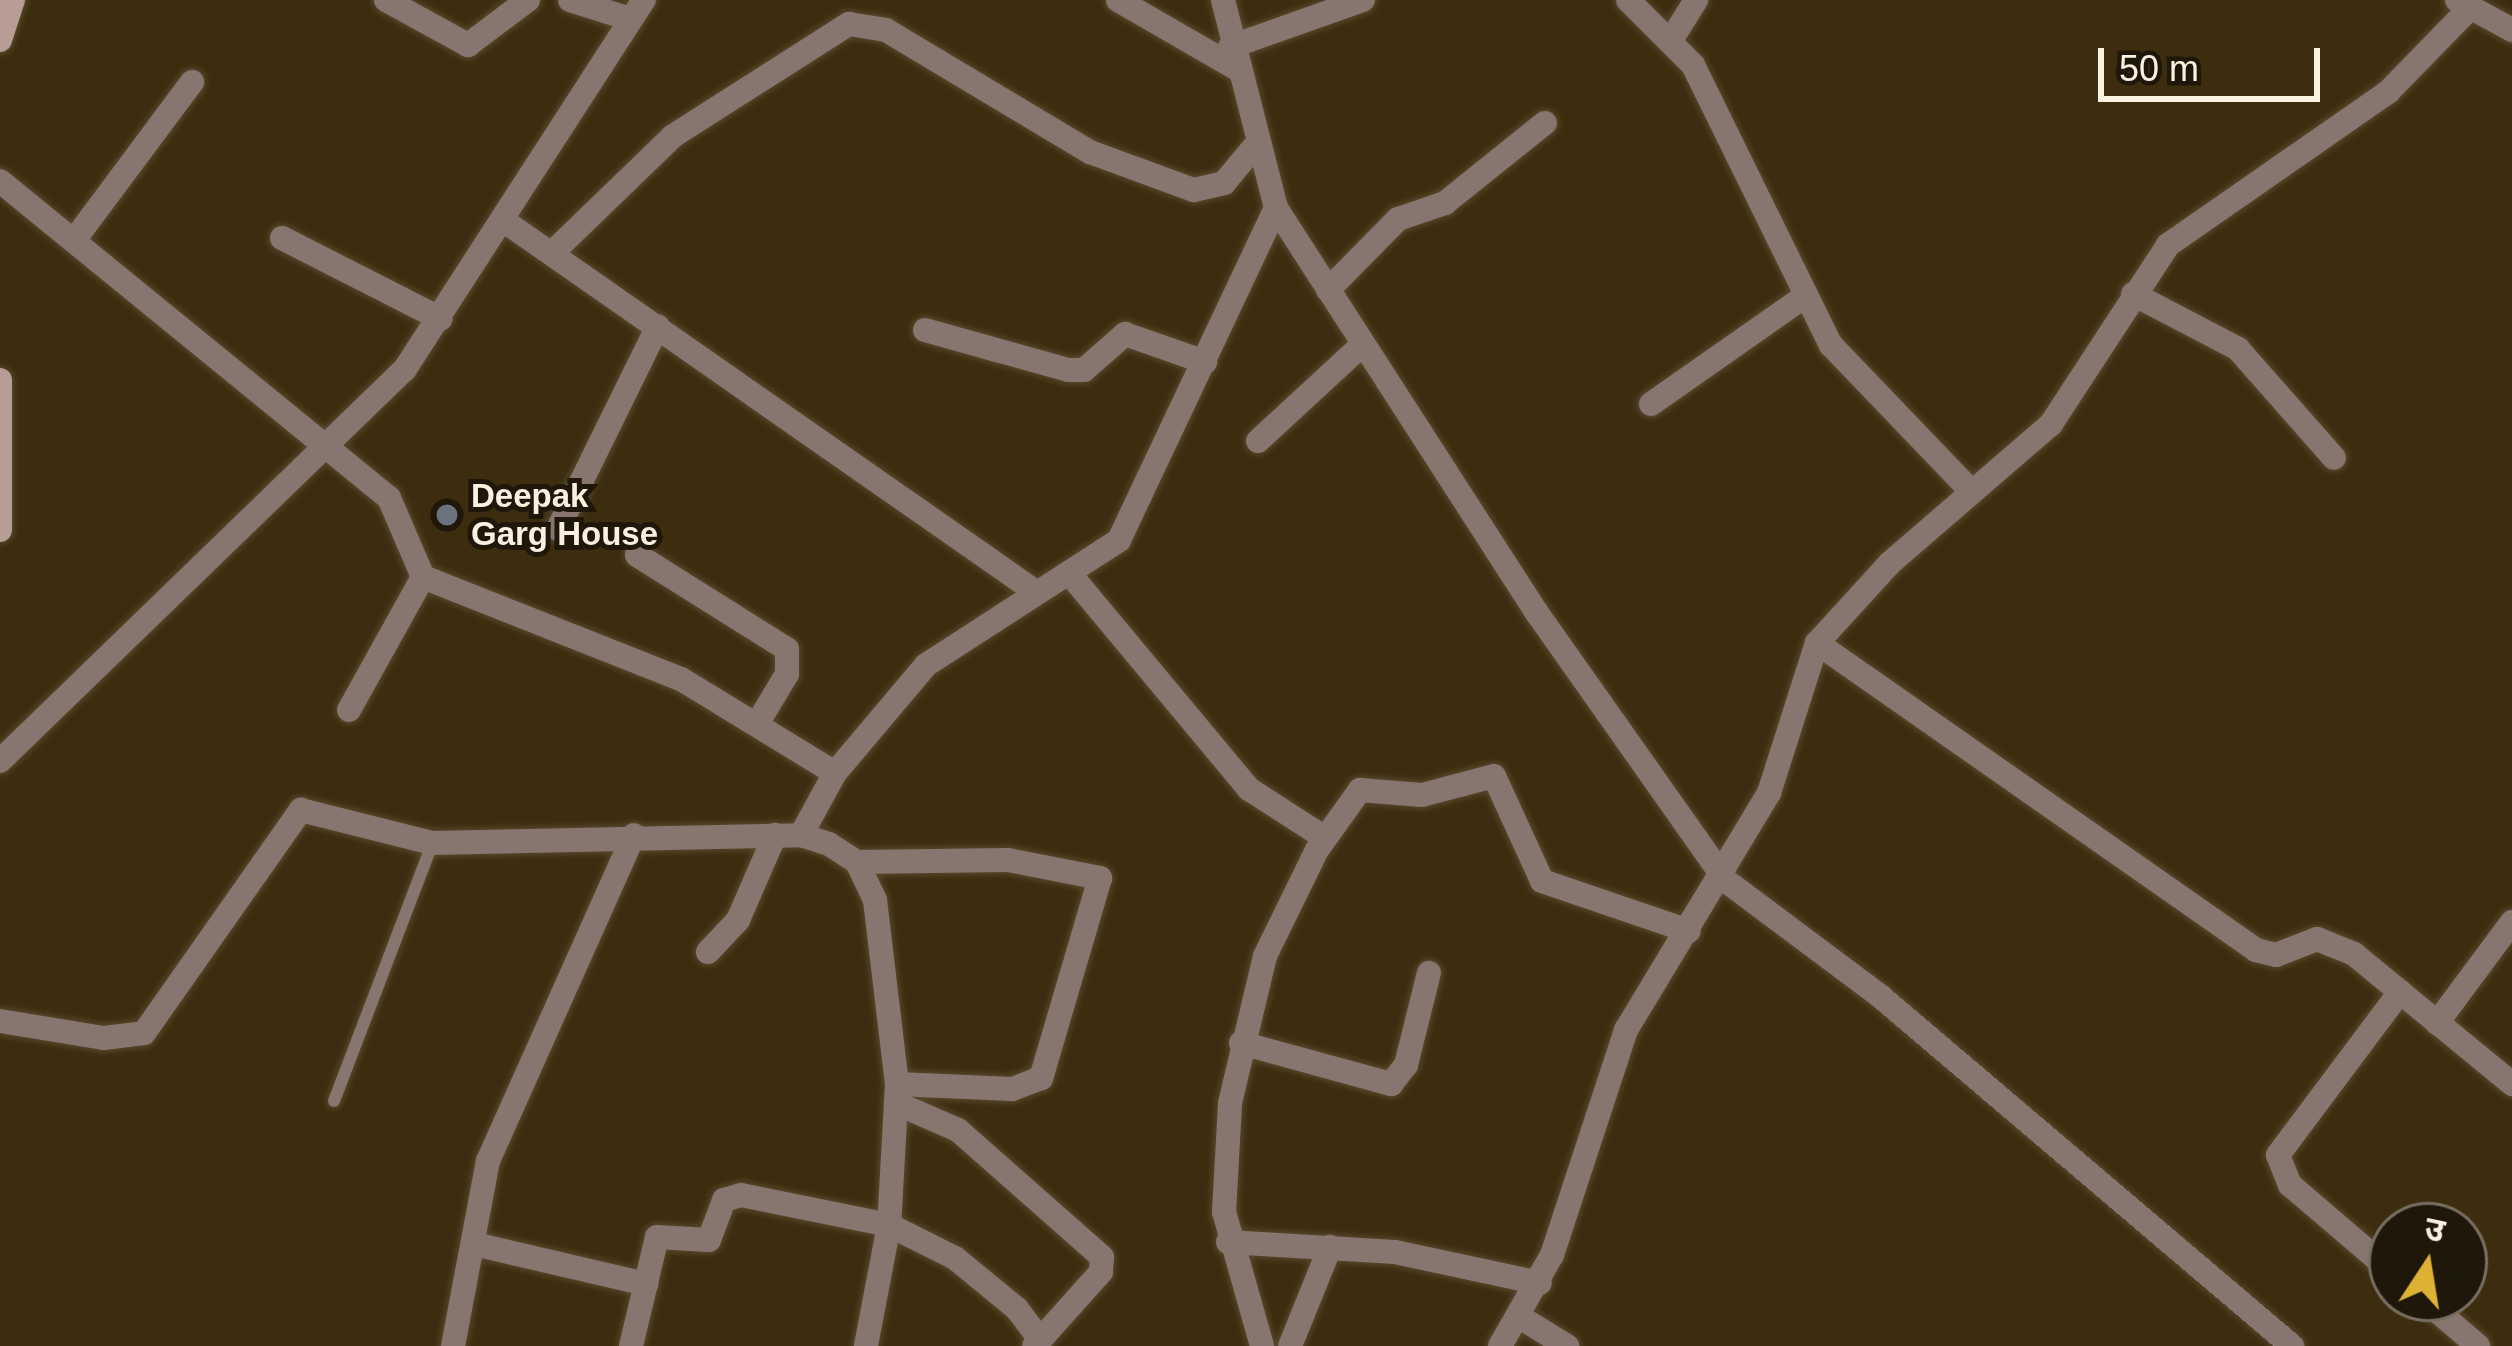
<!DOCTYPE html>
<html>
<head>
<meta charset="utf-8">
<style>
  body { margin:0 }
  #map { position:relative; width:2512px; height:1346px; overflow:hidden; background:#3d2d0f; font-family:Arial,"Noto Sans Devanagari",sans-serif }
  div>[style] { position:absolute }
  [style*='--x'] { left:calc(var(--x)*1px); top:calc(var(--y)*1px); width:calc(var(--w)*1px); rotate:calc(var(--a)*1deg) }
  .roads { filter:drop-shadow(0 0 3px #58482c) drop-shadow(0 0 3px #58482c) }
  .service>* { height:12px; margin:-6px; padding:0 6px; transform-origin:6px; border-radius:6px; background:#86766f }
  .minor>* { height:24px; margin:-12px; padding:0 12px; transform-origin:12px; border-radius:12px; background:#86766f }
  .secondary>* { height:24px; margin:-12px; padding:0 12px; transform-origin:12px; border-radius:12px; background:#b79d93 }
  .dots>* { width:33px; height:33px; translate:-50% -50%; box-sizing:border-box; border:6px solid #1e170a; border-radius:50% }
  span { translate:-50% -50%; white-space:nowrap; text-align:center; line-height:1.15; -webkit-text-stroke:10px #1e170a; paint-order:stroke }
  .poi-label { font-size:33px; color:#fbf1e0; font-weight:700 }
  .left { translate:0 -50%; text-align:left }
  .north { position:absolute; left:2368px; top:1202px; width:120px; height:120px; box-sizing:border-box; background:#1e170a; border:3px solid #766e60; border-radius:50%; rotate:12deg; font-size:33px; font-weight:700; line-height:48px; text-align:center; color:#fbf1e0 }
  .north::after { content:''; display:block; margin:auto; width:42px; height:54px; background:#ddb133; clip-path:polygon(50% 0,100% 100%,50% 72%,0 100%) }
  .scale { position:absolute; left:2098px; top:48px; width:222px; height:54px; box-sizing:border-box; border:6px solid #fbf1e0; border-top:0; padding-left:15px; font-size:36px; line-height:42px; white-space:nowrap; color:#fbf1e0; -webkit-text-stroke:9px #1e170a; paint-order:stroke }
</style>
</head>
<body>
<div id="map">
  <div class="roads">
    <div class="service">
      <i style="--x:334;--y:1101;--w:275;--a:-69.1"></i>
    </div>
    <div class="minor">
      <i style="--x:386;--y:0;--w:94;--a:28.8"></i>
      <i style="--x:468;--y:45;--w:75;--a:-36.9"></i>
      <i style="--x:570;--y:0;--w:63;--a:17.6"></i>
      <i style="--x:1118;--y:0;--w:134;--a:30"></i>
      <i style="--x:1223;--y:0;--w:215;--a:75.7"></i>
      <i style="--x:1276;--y:208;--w:482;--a:57.2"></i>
      <i style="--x:1537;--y:613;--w:327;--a:54.8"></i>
      <i style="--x:1725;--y:880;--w:194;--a:36.8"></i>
      <i style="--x:1880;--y:996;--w:541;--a:40.35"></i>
      <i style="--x:1628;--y:0;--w:92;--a:45"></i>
      <i style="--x:1693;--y:65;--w:312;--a:63.8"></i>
      <i style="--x:1831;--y:345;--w:201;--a:46.2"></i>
      <i style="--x:2457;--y:0;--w:63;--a:28.6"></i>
      <i style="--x:1673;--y:37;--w:44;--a:-58.1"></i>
      <i style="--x:1230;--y:47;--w:141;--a:-19.5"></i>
      <i style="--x:0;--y:181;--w:502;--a:39.18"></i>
      <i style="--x:389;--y:498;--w:86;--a:66.7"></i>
      <i style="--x:423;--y:577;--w:277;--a:21.6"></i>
      <i style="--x:681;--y:679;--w:180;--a:31.4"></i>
      <i style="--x:507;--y:223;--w:641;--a:34.9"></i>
      <i style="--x:282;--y:238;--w:178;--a:27"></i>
      <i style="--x:75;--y:239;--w:196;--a:-53.3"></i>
      <i style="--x:552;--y:253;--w:168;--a:-44"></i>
      <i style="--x:673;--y:136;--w:209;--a:-32.5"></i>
      <i style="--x:849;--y:24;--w:37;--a:9"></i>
      <i style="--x:886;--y:30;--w:238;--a:30.9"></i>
      <i style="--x:1090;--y:152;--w:111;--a:20.1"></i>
      <i style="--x:1194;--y:190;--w:31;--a:-13"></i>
      <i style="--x:1224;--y:183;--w:47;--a:-50.2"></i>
      <i style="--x:1328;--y:290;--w:100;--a:-45.4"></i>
      <i style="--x:1398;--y:219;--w:50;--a:-18.8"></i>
      <i style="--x:1445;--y:203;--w:128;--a:-38.7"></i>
      <i style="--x:2133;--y:294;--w:119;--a:27.6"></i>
      <i style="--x:2238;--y:349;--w:145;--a:48.6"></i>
      <i style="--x:925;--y:330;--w:148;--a:15.6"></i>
      <i style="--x:1068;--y:370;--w:16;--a:0"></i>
      <i style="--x:1084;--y:370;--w:55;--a:-41.3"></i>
      <i style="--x:1125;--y:334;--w:85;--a:19.3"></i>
      <i style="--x:1651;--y:404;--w:188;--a:-35"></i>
      <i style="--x:1258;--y:441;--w:143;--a:-42.7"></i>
      <i style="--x:558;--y:529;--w:226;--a:-63.8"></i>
      <i style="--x:637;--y:555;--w:177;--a:32.1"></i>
      <i style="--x:787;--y:649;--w:25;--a:90"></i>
      <i style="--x:787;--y:674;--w:52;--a:121"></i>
      <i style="--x:1069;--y:573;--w:281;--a:50.2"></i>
      <i style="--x:1249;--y:789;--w:90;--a:32.8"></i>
      <i style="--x:1817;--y:643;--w:536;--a:34.97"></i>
      <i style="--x:2256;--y:950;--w:21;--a:14"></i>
      <i style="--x:2276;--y:955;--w:44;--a:-21.3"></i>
      <i style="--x:2317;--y:939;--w:40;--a:22"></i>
      <i style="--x:2354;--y:954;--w:205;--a:39.4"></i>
      <i style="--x:349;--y:710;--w:152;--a:-60.9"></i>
      <i style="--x:0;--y:761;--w:564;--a:-44.07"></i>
      <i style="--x:405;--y:369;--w:440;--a:-57.1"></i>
      <i style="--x:801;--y:835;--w:71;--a:-61.3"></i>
      <i style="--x:835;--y:773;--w:141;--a:-49.9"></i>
      <i style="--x:926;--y:665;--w:230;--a:-32.9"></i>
      <i style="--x:1119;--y:540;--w:367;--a:-64.7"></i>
      <i style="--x:857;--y:862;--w:151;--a:-0.8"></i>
      <i style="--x:1008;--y:860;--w:94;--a:11.1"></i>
      <i style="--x:1100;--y:878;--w:209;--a:106.4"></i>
      <i style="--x:1041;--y:1078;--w:31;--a:159"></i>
      <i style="--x:1012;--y:1089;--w:115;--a:-177.5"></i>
      <i style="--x:708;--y:952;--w:44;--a:-46.8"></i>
      <i style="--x:738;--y:920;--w:93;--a:-66.5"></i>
      <i style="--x:0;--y:1021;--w:105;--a:9.3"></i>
      <i style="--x:104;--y:1038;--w:40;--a:-7.1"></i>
      <i style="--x:144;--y:1033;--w:273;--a:-54.9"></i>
      <i style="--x:301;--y:810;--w:135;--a:14.1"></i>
      <i style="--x:432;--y:843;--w:369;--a:-1.2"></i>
      <i style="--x:801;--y:835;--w:29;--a:18"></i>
      <i style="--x:829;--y:844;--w:33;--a:33"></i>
      <i style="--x:857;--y:862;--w:42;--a:64.7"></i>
      <i style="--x:875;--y:900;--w:185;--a:83.2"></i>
      <i style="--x:897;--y:1084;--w:141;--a:93.2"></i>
      <i style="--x:889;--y:1225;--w:123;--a:100.8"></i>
      <i style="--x:2437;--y:1023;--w:126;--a:-53.4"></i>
      <i style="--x:1241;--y:1043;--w:156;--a:15.3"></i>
      <i style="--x:1391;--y:1084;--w:24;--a:-52"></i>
      <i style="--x:1406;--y:1065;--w:95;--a:-76"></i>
      <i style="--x:896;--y:1103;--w:68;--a:23.5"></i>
      <i style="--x:958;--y:1130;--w:192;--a:41.4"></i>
      <i style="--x:1102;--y:1257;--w:15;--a:94"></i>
      <i style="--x:1101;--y:1272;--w:91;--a:131.9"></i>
      <i style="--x:1228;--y:1242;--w:167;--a:3.4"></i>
      <i style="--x:1395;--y:1252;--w:148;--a:12.1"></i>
      <i style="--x:474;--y:1244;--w:177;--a:13.1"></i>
      <i style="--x:2392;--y:1272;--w:134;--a:-139.5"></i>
      <i style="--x:2290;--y:1185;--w:32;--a:-112"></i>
      <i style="--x:2278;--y:1155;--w:204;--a:-53.2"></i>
      <i style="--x:2422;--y:1298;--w:74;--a:40.6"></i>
      <i style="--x:1523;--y:1319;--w:52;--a:31.5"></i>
      <i style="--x:453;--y:1346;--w:188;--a:-79.3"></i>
      <i style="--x:488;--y:1161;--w:357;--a:-65.9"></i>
      <i style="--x:631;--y:1346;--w:112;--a:-76.6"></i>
      <i style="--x:657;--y:1237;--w:52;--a:3.3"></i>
      <i style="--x:709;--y:1240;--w:43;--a:-69.4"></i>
      <i style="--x:724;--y:1200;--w:18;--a:-16"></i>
      <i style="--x:741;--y:1195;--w:151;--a:11.5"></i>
      <i style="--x:889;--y:1225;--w:74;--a:26.6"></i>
      <i style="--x:955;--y:1258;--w:80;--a:39.4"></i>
      <i style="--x:1017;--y:1309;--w:39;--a:53"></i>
      <i style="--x:1040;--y:1340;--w:8;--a:135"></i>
      <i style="--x:1262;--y:1346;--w:139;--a:-105.8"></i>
      <i style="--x:1224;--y:1212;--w:109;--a:-86.8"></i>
      <i style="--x:1230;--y:1103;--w:151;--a:-76.6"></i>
      <i style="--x:1265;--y:956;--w:118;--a:-63.9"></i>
      <i style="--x:1317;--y:850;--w:74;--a:-54.4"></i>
      <i style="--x:1360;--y:790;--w:62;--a:4.6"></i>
      <i style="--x:1422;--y:795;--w:74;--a:-14.8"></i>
      <i style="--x:1494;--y:776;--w:115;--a:65.4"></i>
      <i style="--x:1542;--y:881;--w:155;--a:18.8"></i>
      <i style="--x:1290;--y:1346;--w:107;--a:-68"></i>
      <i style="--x:1500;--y:1346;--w:105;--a:-60.3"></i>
      <i style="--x:1552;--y:1255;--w:237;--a:-71.8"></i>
      <i style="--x:1626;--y:1030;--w:277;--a:-58.9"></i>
      <i style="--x:1769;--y:793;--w:157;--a:-72.3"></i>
      <i style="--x:1817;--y:643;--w:108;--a:-47.6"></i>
      <i style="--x:1890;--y:563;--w:213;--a:-40.8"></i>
      <i style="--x:2051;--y:424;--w:214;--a:-56.8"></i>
      <i style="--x:2168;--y:245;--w:268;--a:-34.8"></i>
      <i style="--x:2388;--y:92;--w:117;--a:-45.7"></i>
    </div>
    <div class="secondary">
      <i style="--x:0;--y:40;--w:42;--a:-72"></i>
      <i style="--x:0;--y:380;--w:150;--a:90"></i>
    </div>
  </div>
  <div class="dots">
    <i style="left:447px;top:515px;background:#6b7280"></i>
  </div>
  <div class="poi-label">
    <span class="left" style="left:471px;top:515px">Deepak<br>Garg House</span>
  </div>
  <div class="north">उ</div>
  <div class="scale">50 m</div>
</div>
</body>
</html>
